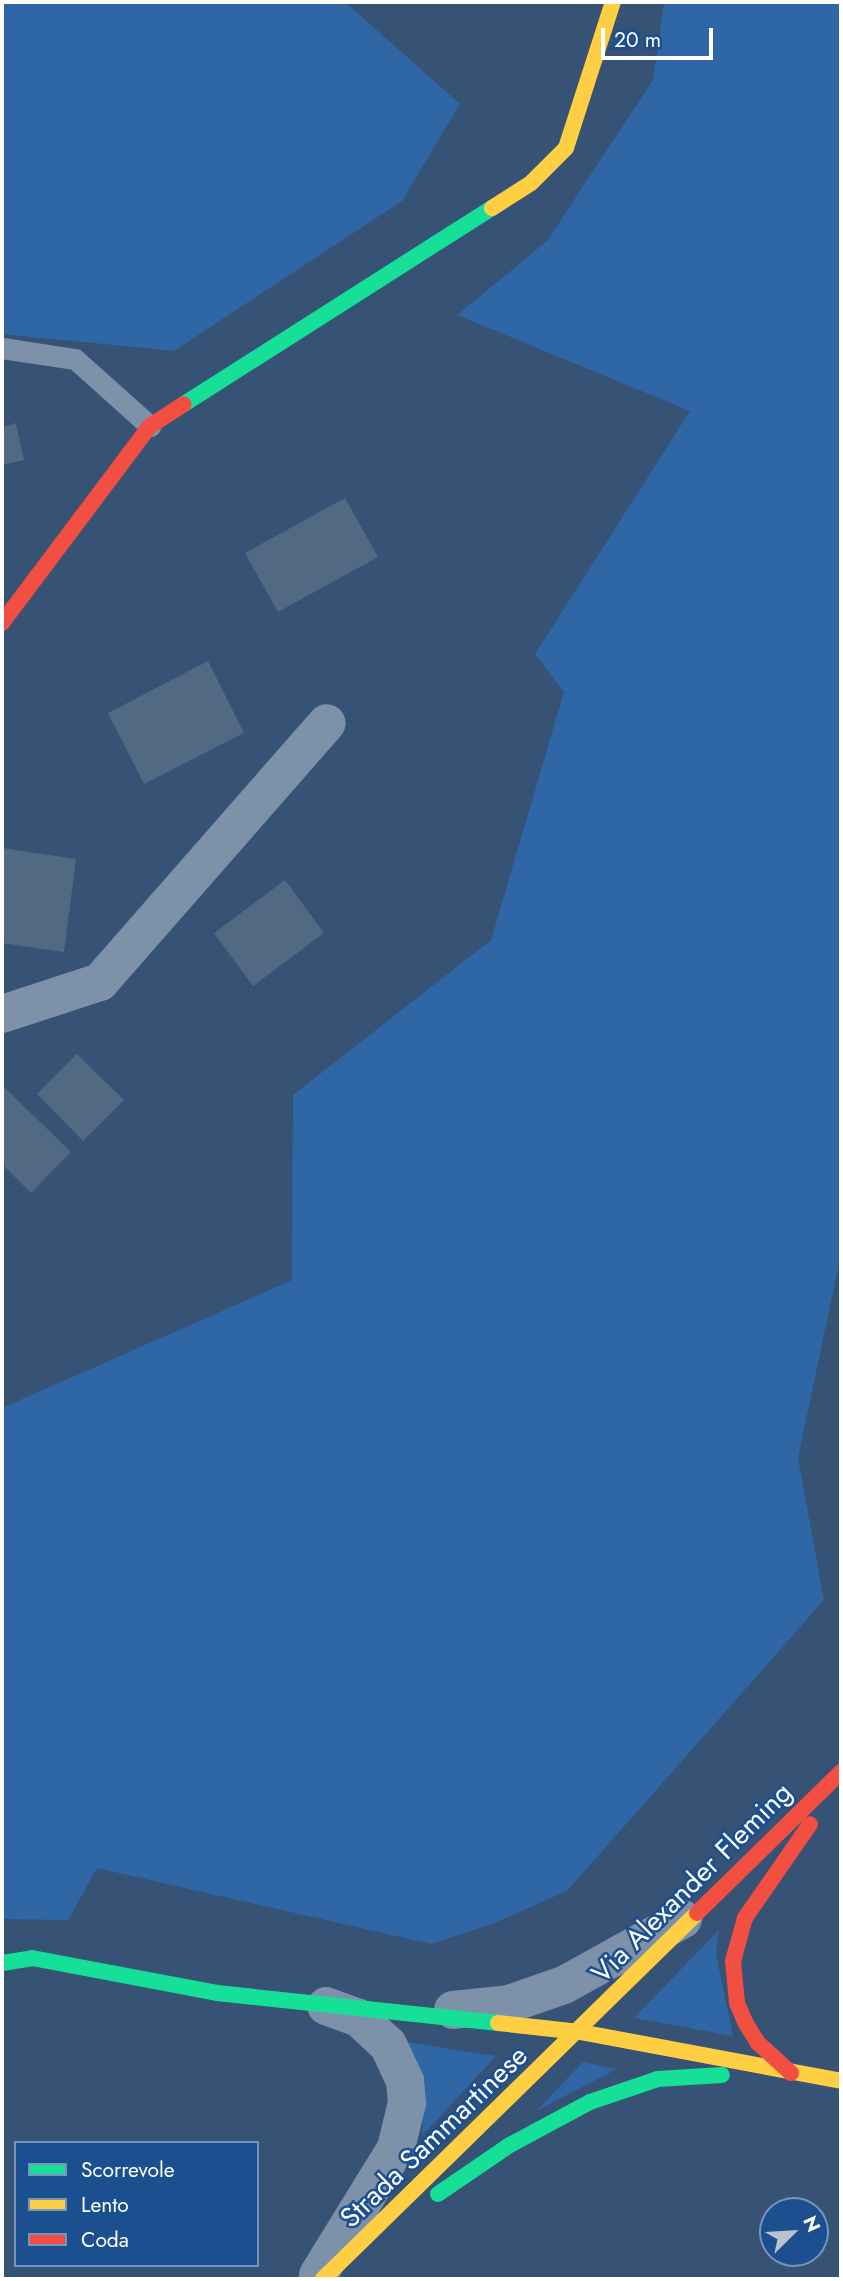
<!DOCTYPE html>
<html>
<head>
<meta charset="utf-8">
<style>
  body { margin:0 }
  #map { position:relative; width:843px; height:2281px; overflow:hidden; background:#365274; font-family:Jost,sans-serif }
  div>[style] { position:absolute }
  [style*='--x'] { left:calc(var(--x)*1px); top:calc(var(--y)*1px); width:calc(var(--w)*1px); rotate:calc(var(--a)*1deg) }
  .green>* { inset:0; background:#2f66a5 }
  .building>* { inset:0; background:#526984 }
  .lane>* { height:21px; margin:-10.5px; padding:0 10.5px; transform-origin:10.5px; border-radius:10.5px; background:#7d92a8 }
  .street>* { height:38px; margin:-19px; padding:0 19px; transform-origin:19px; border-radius:19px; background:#7d92a8 }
  .fast>* { height:16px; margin:-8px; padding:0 8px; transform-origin:8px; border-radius:8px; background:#16e098 }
  .slow>* { height:16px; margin:-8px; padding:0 8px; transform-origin:8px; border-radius:8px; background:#ffcf43 }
  .jam>* { height:16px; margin:-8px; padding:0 8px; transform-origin:8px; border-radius:8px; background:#f24e42 }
  span { translate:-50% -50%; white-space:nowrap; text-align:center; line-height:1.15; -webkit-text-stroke:5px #1b4f8f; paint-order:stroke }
  .street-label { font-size:28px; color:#fff }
  .frame { position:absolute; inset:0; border:4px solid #fff; pointer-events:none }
  .legend { position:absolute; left:14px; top:2141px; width:245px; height:126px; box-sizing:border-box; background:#1b4f8f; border:2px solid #7695bc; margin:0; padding:9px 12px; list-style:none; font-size:21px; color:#fff }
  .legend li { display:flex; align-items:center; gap:14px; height:35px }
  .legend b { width:35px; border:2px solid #7695bc }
  .north { position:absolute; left:759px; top:2197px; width:70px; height:70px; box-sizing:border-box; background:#1b4f8f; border:2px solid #7695bc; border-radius:50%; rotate:66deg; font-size:19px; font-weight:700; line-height:28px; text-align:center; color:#fff }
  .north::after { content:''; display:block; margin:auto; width:24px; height:32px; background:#b9c2ce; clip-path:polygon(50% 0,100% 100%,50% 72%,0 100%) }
  .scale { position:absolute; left:601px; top:28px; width:112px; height:32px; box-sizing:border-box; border:4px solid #fff; border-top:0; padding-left:9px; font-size:21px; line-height:24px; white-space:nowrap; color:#fff; -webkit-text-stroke:5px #1b4f8f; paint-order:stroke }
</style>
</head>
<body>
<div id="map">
  <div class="green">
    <i style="clip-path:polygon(2px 2px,345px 2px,460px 104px,402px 201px,174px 351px,2px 334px)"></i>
    <i style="clip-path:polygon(664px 2px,841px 2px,841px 1254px,798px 1458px,824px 1600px,567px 1891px,492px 1924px,431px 1944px,97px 1868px,68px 1920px,2px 1919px,2px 1408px,292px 1280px,293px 1095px,491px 940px,564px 692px,535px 654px,690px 411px,457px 315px,547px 241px,653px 80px)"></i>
    <i style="clip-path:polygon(719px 1930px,716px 1954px,733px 2036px,634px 2018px)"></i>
    <i style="clip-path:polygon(407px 2042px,496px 2056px,422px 2136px,423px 2111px)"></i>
    <i style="clip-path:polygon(583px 2062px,617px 2069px,536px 2111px)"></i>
  </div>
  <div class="building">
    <i style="clip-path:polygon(16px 423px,24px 460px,2px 465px,2px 427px)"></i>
    <i style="clip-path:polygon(345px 498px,378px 557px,278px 612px,245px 553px)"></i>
    <i style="clip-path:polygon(208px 661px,244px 733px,144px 784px,108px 713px)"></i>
    <i style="clip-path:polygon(2px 848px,76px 859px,64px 952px,2px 943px)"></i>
    <i style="clip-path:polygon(285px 880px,324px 933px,253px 986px,214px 933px)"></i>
    <i style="clip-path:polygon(77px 1054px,124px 1100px,83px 1141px,37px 1094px)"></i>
    <i style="clip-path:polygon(2px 1085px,71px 1152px,31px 1193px,2px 1164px)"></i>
  </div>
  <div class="lane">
    <i style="--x:2;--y:348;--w:74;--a:8.6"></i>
    <i style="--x:75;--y:359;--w:101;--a:41.8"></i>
  </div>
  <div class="street">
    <i style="--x:2;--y:1014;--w:103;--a:-18.1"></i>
    <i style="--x:100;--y:982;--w:344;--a:-48.8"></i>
    <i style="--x:453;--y:2010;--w:56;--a:-6.1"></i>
    <i style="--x:509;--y:2004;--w:58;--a:-19.1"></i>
    <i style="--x:564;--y:1985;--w:136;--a:-29"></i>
    <i style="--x:318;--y:2275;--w:149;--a:-58.4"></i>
    <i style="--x:396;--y:2148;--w:46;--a:-76.3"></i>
    <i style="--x:407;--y:2103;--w:22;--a:-95"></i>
    <i style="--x:405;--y:2081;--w:40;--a:-115"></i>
    <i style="--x:388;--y:2045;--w:40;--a:-137"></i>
    <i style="--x:359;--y:2018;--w:35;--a:-160"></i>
  </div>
  <div class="fast">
    <i style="--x:184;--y:404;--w:365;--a:-32.5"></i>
    <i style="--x:2;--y:1963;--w:30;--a:-9"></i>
    <i style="--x:32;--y:1958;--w:188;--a:10.7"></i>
    <i style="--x:217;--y:1993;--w:283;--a:6.1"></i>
    <i style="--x:438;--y:2194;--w:85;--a:-34.4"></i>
    <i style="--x:508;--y:2146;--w:93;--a:-28.2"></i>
    <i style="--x:590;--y:2102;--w:72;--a:-18.7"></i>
    <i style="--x:658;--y:2079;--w:64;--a:-3.6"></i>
  </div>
  <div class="slow">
    <i style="--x:492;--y:208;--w:46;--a:-32.7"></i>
    <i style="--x:531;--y:183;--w:49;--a:-45"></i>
    <i style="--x:566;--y:148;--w:153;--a:-72.2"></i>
    <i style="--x:498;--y:2023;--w:82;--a:6.3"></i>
    <i style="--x:580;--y:2032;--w:266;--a:10.6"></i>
    <i style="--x:323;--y:2279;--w:523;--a:-44.38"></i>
  </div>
  <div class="jam">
    <i style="--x:2;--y:623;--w:246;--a:-53.1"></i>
    <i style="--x:150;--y:426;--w:40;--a:-32.9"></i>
    <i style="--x:697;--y:1913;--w:202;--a:-44.4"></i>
    <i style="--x:791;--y:2073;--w:45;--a:-137.7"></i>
    <i style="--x:758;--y:2043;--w:22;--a:-122"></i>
    <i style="--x:746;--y:2024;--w:23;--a:-113"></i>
    <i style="--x:737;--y:2003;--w:42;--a:-95.4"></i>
    <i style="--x:733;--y:1961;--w:45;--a:-74.4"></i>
    <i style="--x:745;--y:1918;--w:114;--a:-55.3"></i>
  </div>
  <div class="street-label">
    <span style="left:692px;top:1883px;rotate:-45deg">Via Alexander Fleming</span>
    <span style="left:434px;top:2137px;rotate:-44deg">Strada Sammartinese</span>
  </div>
  <div class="frame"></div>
  <ul class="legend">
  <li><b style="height:9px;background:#16e098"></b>Scorrevole</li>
  <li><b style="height:9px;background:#ffcf43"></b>Lento</li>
  <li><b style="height:9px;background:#f24e42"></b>Coda</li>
  </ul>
  <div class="north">N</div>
  <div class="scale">20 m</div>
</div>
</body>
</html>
